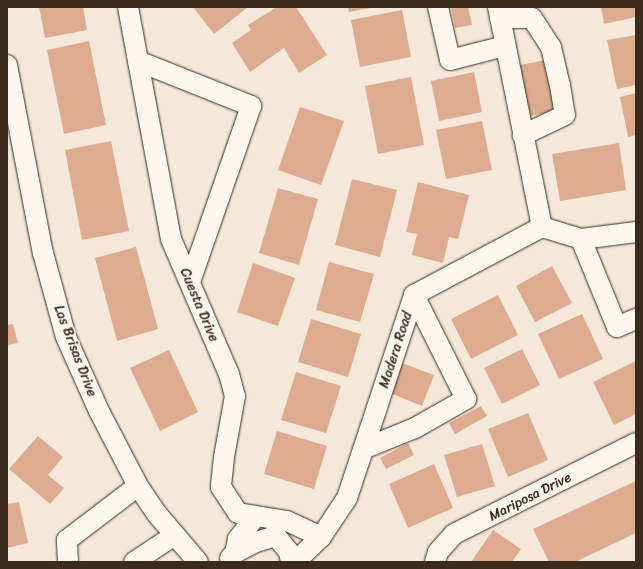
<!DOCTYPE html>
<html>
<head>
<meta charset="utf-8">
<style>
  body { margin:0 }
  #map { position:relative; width:643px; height:569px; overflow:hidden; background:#f5e8da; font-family:Sriracha,sans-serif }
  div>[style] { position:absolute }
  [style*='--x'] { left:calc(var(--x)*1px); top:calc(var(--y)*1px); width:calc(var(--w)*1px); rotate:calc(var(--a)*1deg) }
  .building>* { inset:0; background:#ddab90 }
  .roads { filter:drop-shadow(0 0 1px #3b2a1e) drop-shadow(0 0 1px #3b2a1e) }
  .minor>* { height:20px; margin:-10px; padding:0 10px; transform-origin:10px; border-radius:10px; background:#fbf7ec }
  span { translate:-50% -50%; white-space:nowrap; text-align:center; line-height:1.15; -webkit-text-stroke:3.5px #fbf7ec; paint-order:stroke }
  .street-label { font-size:14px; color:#3b2a1e }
  .frame { position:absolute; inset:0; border:8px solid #3b2a1e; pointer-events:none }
</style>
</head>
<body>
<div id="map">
  <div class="building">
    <i style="clip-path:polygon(39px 7px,83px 7px,87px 30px,45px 38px)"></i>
    <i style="clip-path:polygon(193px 7px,248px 7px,214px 34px)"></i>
    <i style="clip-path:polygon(277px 7px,296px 7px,327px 55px,299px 73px,284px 48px,250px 72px,232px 43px,251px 30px,248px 25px)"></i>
    <i style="clip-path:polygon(348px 7px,370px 7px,370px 8px,349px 12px)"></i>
    <i style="clip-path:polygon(451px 7px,468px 7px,472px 25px,455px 28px)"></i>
    <i style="clip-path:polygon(601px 7px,636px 7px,636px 17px,604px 24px)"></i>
    <i style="clip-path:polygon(402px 10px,411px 57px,360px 67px,351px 20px)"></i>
    <i style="clip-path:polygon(636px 35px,636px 85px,617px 89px,607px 40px)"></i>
    <i style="clip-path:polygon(89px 41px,106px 125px,64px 134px,47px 50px)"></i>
    <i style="clip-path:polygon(551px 59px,561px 110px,530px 116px,520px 65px)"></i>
    <i style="clip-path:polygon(474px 72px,482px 112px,439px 121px,431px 81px)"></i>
    <i style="clip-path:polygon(411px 77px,424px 145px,378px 154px,365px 86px)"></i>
    <i style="clip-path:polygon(636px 93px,636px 135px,628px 137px,620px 97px)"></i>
    <i style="clip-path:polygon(300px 107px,344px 121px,321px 185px,278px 170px)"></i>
    <i style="clip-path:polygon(482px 121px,492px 170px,446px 179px,436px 130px)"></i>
    <i style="clip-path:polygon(111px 141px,129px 231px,82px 240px,65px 150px)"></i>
    <i style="clip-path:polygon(619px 143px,626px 190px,560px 201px,552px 154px)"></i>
    <i style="clip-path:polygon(352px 179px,397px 190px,380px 257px,335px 245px)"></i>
    <i style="clip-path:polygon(418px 182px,469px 195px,458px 239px,449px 237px,443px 263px,412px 255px,417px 234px,406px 232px)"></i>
    <i style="clip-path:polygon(278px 188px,318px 199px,299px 265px,259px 253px)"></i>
    <i style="clip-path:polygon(136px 247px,158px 329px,117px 341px,95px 258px)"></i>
    <i style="clip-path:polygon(329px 262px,374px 274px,360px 322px,316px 310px)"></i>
    <i style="clip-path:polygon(253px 263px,295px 278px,278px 326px,237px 312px)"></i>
    <i style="clip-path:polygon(552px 266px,572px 303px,535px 322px,516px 286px)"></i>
    <i style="clip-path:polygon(498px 295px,518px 335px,471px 359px,451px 319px)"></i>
    <i style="clip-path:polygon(582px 314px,603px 359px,559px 379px,538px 334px)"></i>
    <i style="clip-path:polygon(311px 319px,361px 334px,348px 377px,298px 362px)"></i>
    <i style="clip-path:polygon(13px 324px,18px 343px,7px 345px,7px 325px)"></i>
    <i style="clip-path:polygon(522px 349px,540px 385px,502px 404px,484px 368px)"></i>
    <i style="clip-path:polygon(169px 350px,198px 412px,160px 431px,130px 368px)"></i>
    <i style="clip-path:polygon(636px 361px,636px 414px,614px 425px,593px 382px)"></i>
    <i style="clip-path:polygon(402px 363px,434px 375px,422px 406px,390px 393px)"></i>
    <i style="clip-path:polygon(296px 372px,341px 386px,326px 433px,281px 420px)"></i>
    <i style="clip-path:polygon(481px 406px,487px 416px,455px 434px,449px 423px)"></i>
    <i style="clip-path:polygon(528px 413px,548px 460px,508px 477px,488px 429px)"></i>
    <i style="clip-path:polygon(277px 431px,327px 446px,314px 489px,264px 474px)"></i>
    <i style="clip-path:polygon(38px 436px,63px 457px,48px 475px,64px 488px,50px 504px,9px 469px)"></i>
    <i style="clip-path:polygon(408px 443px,414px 455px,386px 469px,380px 458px)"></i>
    <i style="clip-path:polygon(482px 444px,495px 486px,457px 497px,444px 455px)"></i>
    <i style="clip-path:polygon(434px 464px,453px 508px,408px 528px,389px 484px)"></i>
    <i style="clip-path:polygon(636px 481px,636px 533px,575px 562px,549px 562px,533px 529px)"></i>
    <i style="clip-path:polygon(19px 502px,28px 543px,7px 548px,7px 504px)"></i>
    <i style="clip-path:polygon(493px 530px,521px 549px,512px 562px,471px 562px)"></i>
  </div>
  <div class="roads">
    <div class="minor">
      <i style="--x:128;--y:7;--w:236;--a:79.5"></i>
      <i style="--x:171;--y:239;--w:147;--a:66.8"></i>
      <i style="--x:229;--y:374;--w:23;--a:75"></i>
      <i style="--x:235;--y:396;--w:62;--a:100.2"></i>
      <i style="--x:224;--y:457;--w:30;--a:96"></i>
      <i style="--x:221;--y:487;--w:31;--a:57"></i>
      <i style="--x:238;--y:513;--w:50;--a:9.3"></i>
      <i style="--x:287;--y:521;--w:38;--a:25"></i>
      <i style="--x:438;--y:7;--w:54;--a:77.2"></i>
      <i style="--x:450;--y:60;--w:57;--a:-14.3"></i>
      <i style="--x:498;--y:7;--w:224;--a:78.7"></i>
      <i style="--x:500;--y:18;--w:32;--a:0"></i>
      <i style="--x:532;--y:18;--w:35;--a:57"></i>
      <i style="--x:551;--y:47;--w:39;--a:77"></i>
      <i style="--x:560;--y:85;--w:30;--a:81"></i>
      <i style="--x:565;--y:115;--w:47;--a:154.5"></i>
      <i style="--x:138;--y:61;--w:122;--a:21.7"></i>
      <i style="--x:251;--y:106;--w:186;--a:109.1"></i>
      <i style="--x:7;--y:65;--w:191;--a:79.2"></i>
      <i style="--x:43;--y:253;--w:87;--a:74.7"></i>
      <i style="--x:66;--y:337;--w:81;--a:66"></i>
      <i style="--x:99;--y:411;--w:85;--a:62.5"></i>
      <i style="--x:138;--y:486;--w:34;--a:56"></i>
      <i style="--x:157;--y:514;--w:63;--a:49.5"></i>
      <i style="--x:636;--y:232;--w:55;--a:172.7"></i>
      <i style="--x:581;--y:239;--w:95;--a:67.8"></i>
      <i style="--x:617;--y:327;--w:21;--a:-23"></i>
      <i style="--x:363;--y:449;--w:56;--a:-22"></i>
      <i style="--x:415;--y:428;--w:59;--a:-29.6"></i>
      <i style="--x:466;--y:399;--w:116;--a:-116.6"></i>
      <i style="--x:235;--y:553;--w:24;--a:-28"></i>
      <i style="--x:256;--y:542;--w:21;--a:-17"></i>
      <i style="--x:276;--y:536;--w:21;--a:51"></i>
      <i style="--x:289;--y:552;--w:10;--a:79"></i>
      <i style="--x:230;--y:558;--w:7;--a:-45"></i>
      <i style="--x:235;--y:553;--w:14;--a:-78"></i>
      <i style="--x:238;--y:539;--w:28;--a:-52"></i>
      <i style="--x:68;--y:562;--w:22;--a:-93"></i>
      <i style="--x:67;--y:540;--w:89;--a:-37.3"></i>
      <i style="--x:134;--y:562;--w:49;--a:-33.4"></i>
      <i style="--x:295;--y:562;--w:36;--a:-44"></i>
      <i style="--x:321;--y:537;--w:47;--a:-56.3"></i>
      <i style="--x:347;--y:498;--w:214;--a:-71.7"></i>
      <i style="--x:414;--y:295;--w:145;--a:-28"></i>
      <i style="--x:542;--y:227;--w:41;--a:17.1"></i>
      <i style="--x:435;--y:562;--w:10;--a:-73"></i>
      <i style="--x:438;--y:552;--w:24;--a:-48"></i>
      <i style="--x:454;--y:534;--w:203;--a:-26.6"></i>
    </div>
  </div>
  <div class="street-label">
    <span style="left:199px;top:305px;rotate:67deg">Cuesta Drive</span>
    <span style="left:396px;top:350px;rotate:-72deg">Madera Road</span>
    <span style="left:75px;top:351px;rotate:69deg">Las Brisas Drive</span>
    <span style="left:530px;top:497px;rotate:-27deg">Mariposa Drive</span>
  </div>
  <div class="frame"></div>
</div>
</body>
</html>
